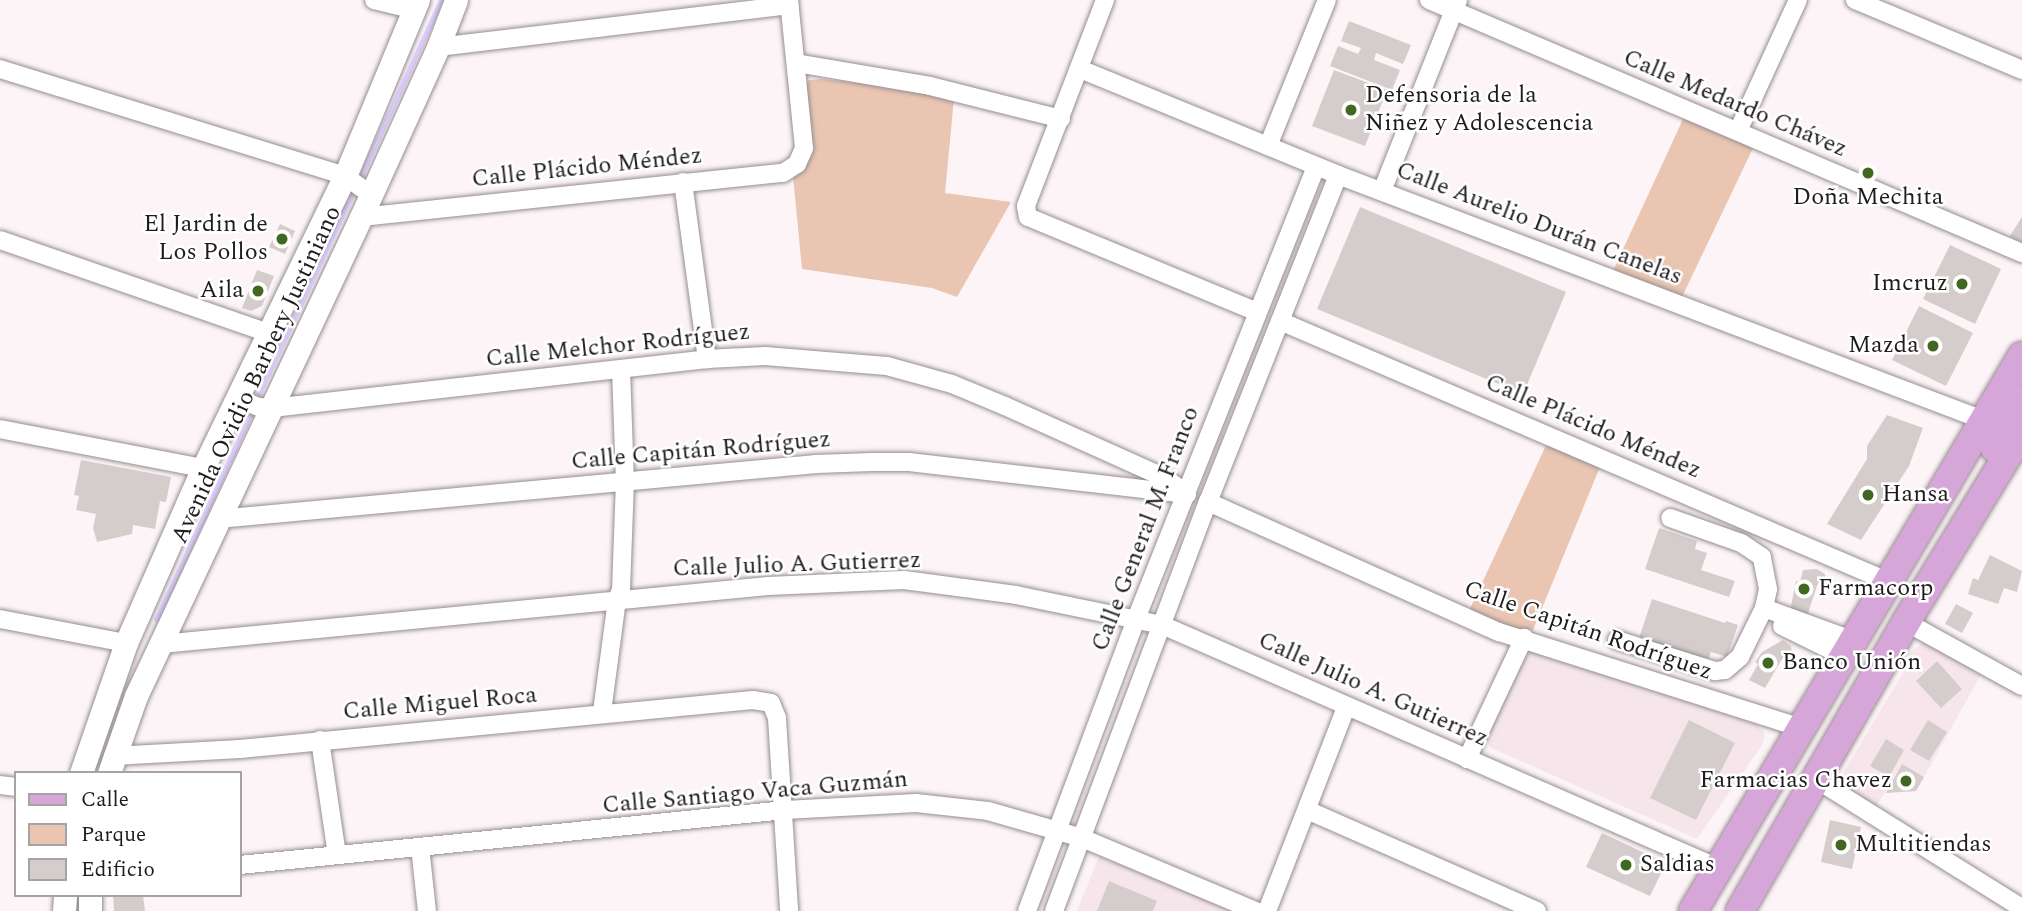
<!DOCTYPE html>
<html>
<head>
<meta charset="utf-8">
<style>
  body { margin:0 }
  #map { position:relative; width:2022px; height:911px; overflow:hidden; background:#fcf4f7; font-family:Spectral,serif }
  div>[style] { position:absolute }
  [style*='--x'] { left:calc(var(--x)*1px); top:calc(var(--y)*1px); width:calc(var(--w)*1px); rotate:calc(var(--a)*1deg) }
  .built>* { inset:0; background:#f6e6ec }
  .green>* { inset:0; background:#e9c5b2 }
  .stream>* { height:4.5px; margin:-2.25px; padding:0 2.25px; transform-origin:2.25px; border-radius:2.25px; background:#dccefe }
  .building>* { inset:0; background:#d5cccc }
  .roads { filter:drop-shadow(0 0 2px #958d90) drop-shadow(0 0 2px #958d90) }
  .minor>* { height:18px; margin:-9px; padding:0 9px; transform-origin:9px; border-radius:9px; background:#fff }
  .tertiary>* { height:23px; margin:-11.5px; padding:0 11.5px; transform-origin:11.5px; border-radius:11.5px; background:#fff }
  .primary>* { height:28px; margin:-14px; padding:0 14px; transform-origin:14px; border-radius:14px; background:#d7a6d9 }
  .dots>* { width:19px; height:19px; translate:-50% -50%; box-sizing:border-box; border:4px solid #fff; border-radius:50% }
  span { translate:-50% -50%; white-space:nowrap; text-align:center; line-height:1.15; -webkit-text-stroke:5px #fff; paint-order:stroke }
  .poi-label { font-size:24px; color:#1f1c1d }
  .left { translate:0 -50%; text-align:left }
  .right { translate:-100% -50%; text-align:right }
  .street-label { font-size:24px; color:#1f1c1d }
  .legend { position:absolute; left:14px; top:771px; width:228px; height:126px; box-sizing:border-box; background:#fff; border:2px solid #a5a4a5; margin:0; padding:9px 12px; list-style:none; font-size:21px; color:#1f1c1d }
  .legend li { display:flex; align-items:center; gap:14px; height:35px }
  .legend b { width:35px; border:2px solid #a5a4a5 }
</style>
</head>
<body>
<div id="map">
  <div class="built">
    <i style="clip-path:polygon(1926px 640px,1983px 671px,1924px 777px,1902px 764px,1874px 810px,1845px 789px,1841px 782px,1843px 773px,1906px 668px,1908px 654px)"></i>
    <i style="clip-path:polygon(1532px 651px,1756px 724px,1765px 733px,1762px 745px,1697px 839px,1491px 748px,1486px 739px,1523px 659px)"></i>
    <i style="clip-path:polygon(1099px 856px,1234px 911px,1077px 911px)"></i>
  </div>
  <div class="green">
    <i style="clip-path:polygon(821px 79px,892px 86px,954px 98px,945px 193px,1011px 202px,957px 297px,932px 288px,802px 269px,793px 176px,804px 169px,811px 149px,805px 87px,809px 80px)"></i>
    <i style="clip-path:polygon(1684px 117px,1754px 146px,1682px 297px,1613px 271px)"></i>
    <i style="clip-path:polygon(1548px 441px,1602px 462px,1533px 630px,1507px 627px,1469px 611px)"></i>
  </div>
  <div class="stream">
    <i style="--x:359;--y:180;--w:198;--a:-65.5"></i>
    <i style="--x:255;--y:402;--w:236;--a:-65"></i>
    <i style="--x:156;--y:620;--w:231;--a:-65.4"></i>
  </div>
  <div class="building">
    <i style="clip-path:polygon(1349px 21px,1411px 45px,1403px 64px,1376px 53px,1374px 60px,1400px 70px,1392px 90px,1330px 66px,1338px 46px,1358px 54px,1361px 48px,1341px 41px)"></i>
    <i style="clip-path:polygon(1334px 70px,1387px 90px,1365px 146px,1312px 126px)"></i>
    <i style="clip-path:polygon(1360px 207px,1566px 292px,1523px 394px,1317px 309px)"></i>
    <i style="clip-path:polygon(2022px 217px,2022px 243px,2010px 236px)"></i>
    <i style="clip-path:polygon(280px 224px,295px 231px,285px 254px,269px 247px)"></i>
    <i style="clip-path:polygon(1950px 245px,2001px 269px,1975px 324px,1923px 299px)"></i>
    <i style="clip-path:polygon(257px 270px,274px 276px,262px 306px,251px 311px,242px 308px)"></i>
    <i style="clip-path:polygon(1919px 306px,1973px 333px,1946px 386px,1892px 360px)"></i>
    <i style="clip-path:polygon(1887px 415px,1923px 428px,1909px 466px,1861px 540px,1827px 524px,1867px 459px,1867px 446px)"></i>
    <i style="clip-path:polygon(81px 460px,171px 477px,166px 502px,160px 501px,155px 529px,133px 525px,132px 534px,97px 542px,93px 528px,96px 514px,76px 510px,79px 496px,74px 495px)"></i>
    <i style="clip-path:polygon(1659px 528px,1697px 541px,1695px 549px,1707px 553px,1701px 570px,1735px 581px,1729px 597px,1645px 569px)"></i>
    <i style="clip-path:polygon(1990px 555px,2022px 571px,2017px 592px,2004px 588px,1998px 604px,1968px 594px,1973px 578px,1978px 580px)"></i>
    <i style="clip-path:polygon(1817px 569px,1825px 574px,1826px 580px,1818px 583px,1807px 616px,1790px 611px,1796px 581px,1800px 582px,1803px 570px)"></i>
    <i style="clip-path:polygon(1652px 599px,1725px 623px,1726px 621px,1738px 625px,1727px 657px,1711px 652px,1708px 660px,1639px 638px)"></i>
    <i style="clip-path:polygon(1956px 604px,1973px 613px,1962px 633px,1945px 624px)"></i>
    <i style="clip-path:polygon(1783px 640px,1791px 646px,1792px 653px,1782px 659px,1765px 688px,1749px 680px,1758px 664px,1755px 662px,1762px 652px)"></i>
    <i style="clip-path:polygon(1937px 661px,1962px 689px,1941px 708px,1916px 681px)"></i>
    <i style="clip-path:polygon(1689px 720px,1735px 743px,1696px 820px,1650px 798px)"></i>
    <i style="clip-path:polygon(1928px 720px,1947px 732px,1929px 761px,1910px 750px)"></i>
    <i style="clip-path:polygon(1886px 739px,1904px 750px,1889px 777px,1870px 766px)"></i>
    <i style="clip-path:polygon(1902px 764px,1924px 777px,1916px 791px,1886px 793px)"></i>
    <i style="clip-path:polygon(1830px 820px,1861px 827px,1852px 869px,1821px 862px)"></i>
    <i style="clip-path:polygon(1602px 833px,1666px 863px,1650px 896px,1586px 867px)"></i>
    <i style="clip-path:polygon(1109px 881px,1157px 901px,1153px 911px,1097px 911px)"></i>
    <i style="clip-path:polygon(113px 895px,143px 895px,145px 911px,114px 911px)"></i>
  </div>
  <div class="roads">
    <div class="minor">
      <i style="--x:374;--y:0;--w:42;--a:13.7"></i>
      <i style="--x:1105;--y:0;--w:221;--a:111"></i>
      <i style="--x:1026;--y:206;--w:11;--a:80"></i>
      <i style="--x:1028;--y:217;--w:248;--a:22.5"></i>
      <i style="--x:1429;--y:0;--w:645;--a:23.11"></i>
      <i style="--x:1855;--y:0;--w:181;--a:22.7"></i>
      <i style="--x:438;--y:47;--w:354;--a:-6.8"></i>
      <i style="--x:796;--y:63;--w:136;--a:9.7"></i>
      <i style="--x:930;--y:86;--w:135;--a:14.1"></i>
      <i style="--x:0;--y:69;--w:361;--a:17.2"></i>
      <i style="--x:345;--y:176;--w:31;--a:36"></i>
      <i style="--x:1080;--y:69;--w:279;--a:22.3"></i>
      <i style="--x:1338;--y:175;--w:690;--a:20.8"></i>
      <i style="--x:1738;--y:131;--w:144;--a:-65.4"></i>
      <i style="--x:1268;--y:146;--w:157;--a:-68"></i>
      <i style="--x:683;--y:182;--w:179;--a:82.3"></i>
      <i style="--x:1382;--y:191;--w:206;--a:-68.3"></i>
      <i style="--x:361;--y:217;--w:424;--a:-6"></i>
      <i style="--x:783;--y:173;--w:17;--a:-33"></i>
      <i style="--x:797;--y:164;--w:17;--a:-66"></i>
      <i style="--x:804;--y:148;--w:149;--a:-95.8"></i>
      <i style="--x:0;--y:240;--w:285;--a:19.1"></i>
      <i style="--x:1280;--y:321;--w:660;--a:23.19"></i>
      <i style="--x:238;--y:399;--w:22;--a:21"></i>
      <i style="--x:259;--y:407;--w:13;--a:4"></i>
      <i style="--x:272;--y:408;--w:438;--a:-6.4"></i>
      <i style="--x:707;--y:359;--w:58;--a:-3"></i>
      <i style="--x:765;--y:356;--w:122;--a:4.7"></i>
      <i style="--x:887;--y:366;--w:67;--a:15.5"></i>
      <i style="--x:952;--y:384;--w:57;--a:22.5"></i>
      <i style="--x:1005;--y:406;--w:175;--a:24.2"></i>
      <i style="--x:1165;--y:478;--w:27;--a:36"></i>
      <i style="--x:0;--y:429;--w:207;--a:10.9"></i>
      <i style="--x:1208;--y:502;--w:319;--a:24.1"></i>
      <i style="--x:1499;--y:632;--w:317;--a:17.6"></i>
      <i style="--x:218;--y:519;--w:601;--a:-5.25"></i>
      <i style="--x:816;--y:464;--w:56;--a:-2"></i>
      <i style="--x:872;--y:462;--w:37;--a:0"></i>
      <i style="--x:909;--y:462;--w:280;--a:6.6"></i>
      <i style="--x:1764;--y:608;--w:94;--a:20"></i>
      <i style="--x:0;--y:619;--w:128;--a:10.8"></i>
      <i style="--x:1906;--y:622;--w:132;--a:28.9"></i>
      <i style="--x:1782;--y:626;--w:68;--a:26.2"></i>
      <i style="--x:1617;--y:640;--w:103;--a:17.6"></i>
      <i style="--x:1715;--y:671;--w:10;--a:-6"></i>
      <i style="--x:1725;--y:670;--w:20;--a:-41"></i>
      <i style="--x:1740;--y:657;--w:55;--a:-63.9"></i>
      <i style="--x:1764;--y:608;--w:19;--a:-78"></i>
      <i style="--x:1768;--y:589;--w:33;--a:-101"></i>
      <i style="--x:1762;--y:557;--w:25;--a:-146"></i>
      <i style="--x:1741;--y:543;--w:75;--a:-160.6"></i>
      <i style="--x:161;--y:644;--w:610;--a:-5.46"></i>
      <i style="--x:768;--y:586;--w:136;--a:-2.5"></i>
      <i style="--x:904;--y:580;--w:113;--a:7.6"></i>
      <i style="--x:1016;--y:595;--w:149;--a:11.6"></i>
      <i style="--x:1162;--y:625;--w:607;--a:23.61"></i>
      <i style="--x:602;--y:712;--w:114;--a:-82.4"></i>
      <i style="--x:617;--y:599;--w:10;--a:-66"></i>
      <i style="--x:621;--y:590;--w:107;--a:-87.9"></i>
      <i style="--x:625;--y:483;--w:113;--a:-92"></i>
      <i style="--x:320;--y:740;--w:116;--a:81.6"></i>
      <i style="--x:113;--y:756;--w:127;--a:-3.2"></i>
      <i style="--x:240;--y:749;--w:515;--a:-5.46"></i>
      <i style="--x:753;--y:700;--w:18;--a:9"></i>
      <i style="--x:771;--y:703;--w:16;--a:68"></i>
      <i style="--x:777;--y:718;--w:193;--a:86.4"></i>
      <i style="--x:1467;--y:759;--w:134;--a:-64.8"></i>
      <i style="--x:1817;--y:780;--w:242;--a:32"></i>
      <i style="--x:0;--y:785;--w:16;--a:7"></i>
      <i style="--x:1307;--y:810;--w:251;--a:23.7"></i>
      <i style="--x:420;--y:847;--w:64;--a:83.8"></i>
      <i style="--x:240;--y:865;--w:548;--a:-5.76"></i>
      <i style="--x:785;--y:810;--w:131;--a:-3.1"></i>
      <i style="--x:916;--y:803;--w:72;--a:6.3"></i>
      <i style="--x:988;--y:811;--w:98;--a:16"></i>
      <i style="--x:1082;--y:838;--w:189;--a:22.8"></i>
      <i style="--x:1027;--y:911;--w:312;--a:-69.5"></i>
      <i style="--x:1136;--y:619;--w:487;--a:-68.3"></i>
      <i style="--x:1054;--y:911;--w:437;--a:-69.4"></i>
      <i style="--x:1208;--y:502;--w:352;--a:-68.3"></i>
      <i style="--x:1267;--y:911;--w:219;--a:-68.8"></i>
    </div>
    <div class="tertiary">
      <i style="--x:81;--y:773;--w:138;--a:-70.9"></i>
      <i style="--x:126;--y:643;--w:191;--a:-66.3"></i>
      <i style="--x:203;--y:468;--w:325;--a:-64.1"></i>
      <i style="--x:345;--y:176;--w:191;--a:-67.5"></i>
      <i style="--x:109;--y:773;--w:82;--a:-70.7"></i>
      <i style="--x:136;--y:696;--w:529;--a:-64.84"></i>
      <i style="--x:361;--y:217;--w:187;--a:-65.6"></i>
      <i style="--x:438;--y:47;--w:50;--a:-69"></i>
      <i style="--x:64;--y:911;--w:16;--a:-86"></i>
      <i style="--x:90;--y:911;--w:16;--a:-90"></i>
    </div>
    <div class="primary">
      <i style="--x:1995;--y:448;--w:56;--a:-61.1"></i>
      <i style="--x:1693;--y:911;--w:645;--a:-59.34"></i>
      <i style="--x:1740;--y:911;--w:333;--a:-60.1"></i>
      <i style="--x:1906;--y:622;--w:223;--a:-58.6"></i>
    </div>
  </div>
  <div class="dots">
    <i style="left:1351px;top:110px;background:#416720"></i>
    <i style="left:1868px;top:173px;background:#416720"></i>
    <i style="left:282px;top:239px;background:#416720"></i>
    <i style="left:1962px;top:284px;background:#416720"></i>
    <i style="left:258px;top:291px;background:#416720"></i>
    <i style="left:1933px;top:346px;background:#416720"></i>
    <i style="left:1868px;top:495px;background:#416720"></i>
    <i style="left:1804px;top:589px;background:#416720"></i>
    <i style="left:1768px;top:663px;background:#416720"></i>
    <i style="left:1906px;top:781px;background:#416720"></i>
    <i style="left:1841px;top:845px;background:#416720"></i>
    <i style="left:1626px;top:865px;background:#416720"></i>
  </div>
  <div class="poi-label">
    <span class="left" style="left:1365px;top:110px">Defensoria de la<br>Niñez y Adolescencia</span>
    <span style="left:1868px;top:198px">Doña Mechita</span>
    <span class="right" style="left:268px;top:239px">El Jardin de<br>Los Pollos</span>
    <span class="right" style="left:1948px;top:284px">Imcruz</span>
    <span class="right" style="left:244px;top:291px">Aila</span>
    <span class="right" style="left:1919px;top:346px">Mazda</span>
    <span class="left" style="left:1882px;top:495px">Hansa</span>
    <span class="left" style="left:1818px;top:589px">Farmacorp</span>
    <span class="left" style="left:1782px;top:663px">Banco Unión</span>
    <span class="right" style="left:1892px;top:781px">Farmacias Chavez</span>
    <span class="left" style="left:1855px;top:845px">Multitiendas</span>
    <span class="left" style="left:1640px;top:865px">Saldias</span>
  </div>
  <div class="street-label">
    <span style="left:1735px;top:104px;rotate:23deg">Calle Medardo Chávez</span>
    <span style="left:587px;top:168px;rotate:-6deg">Calle Plácido Méndez</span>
    <span style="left:1539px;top:224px;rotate:21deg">Calle Aurelio Durán Canelas</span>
    <span style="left:618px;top:346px;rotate:-6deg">Calle Melchor Rodríguez</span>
    <span style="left:257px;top:375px;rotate:-65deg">Avenida Ovidio Barbery Justiniano</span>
    <span style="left:1593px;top:427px;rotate:23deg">Calle Plácido Méndez</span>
    <span style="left:701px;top:451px;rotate:-5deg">Calle Capitán Rodríguez</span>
    <span style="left:1146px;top:529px;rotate:-69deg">Calle General M. Franco</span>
    <span style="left:797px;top:565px;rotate:-2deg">Calle Julio A. Gutierrez</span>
    <span style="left:1588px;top:631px;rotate:19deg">Calle Capitán Rodríguez</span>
    <span style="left:1373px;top:690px;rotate:24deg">Calle Julio A. Gutierrez</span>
    <span style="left:440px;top:704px;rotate:-5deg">Calle Miguel Roca</span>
    <span style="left:755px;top:793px;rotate:-5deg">Calle Santiago Vaca Guzmán</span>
  </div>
  <ul class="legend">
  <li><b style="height:9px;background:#d7a6d9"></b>Calle</li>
  <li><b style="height:19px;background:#e9c5b2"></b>Parque</li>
  <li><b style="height:19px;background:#d5cccc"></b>Edificio</li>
  </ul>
</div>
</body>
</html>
